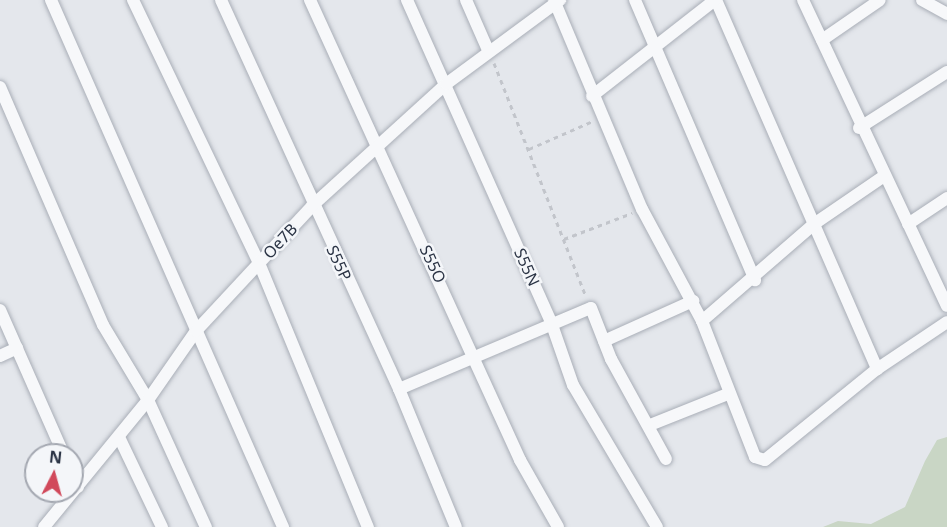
<!DOCTYPE html>
<html>
<head>
<meta charset="utf-8">
<style>
  body { margin:0 }
  #map { position:relative; width:947px; height:527px; overflow:hidden; background:#e4e7ec; font-family:"Noto Sans",sans-serif }
  div>[style] { position:absolute }
  [style*='--x'] { left:calc(var(--x)*1px); top:calc(var(--y)*1px); width:calc(var(--w)*1px); rotate:calc(var(--a)*1deg) }
  .green>* { inset:0; background:#c9d6c5 }
  .path>* { height:3px; margin-top:-1.5px; transform-origin:0; background:repeating-linear-gradient(90deg,#c2c5cb 0 4.5px,transparent 0 9px) }
  .roads { filter:drop-shadow(0 0 2px #a9aeb7) drop-shadow(0 0 2px #a9aeb7) }
  .street>* { height:12px; margin:-6px; padding:0 6px; transform-origin:6px; border-radius:6px; background:#f7f8fa }
  span { translate:-50% -50%; white-space:nowrap; text-align:center; line-height:1.15; -webkit-text-stroke:5px #f4f6f9; paint-order:stroke }
  .street-label { font-size:16px; color:#2b3445 }
  .north { position:absolute; left:24px; top:443px; width:60px; height:60px; box-sizing:border-box; background:#f4f6f9; border:2px solid #a4a8b1; border-radius:50%; rotate:6deg; font-size:16px; font-weight:700; line-height:24px; text-align:center; color:#2b3445 }
  .north::after { content:''; display:block; margin:auto; width:21px; height:27px; background:#d1495b; clip-path:polygon(50% 0,100% 100%,50% 72%,0 100%) }
</style>
</head>
<body>
<div id="map">
  <div class="green">
    <i style="clip-path:polygon(947px 437px,947px 527px,823px 527px,838px 521px,871px 524px,905px 507px,925px 461px,937px 440px)"></i>
  </div>
  <div class="path">
    <i style="--x:494;--y:63;--w:251;--a:68.5"></i>
    <i style="--x:529;--y:149;--w:70;--a:-23.6"></i>
    <i style="--x:564;--y:239;--w:73;--a:-20.9"></i>
  </div>
  <div class="roads">
    <div class="street">
      <i style="--x:51;--y:0;--w:576;--a:66.24"></i>
      <i style="--x:133;--y:0;--w:292;--a:64.4"></i>
      <i style="--x:259;--y:263;--w:286;--a:67.6"></i>
      <i style="--x:221;--y:0;--w:428;--a:65.4"></i>
      <i style="--x:399;--y:389;--w:149;--a:67.6"></i>
      <i style="--x:310;--y:0;--w:506;--a:65.46"></i>
      <i style="--x:520;--y:460;--w:77;--a:60.4"></i>
      <i style="--x:407;--y:0;--w:353;--a:65.9"></i>
      <i style="--x:551;--y:322;--w:67;--a:70.8"></i>
      <i style="--x:573;--y:385;--w:165;--a:59.4"></i>
      <i style="--x:466;--y:0;--w:55;--a:66.3"></i>
      <i style="--x:554;--y:0;--w:227;--a:67.2"></i>
      <i style="--x:642;--y:209;--w:127;--a:61.8"></i>
      <i style="--x:702;--y:321;--w:146;--a:68.7"></i>
      <i style="--x:755;--y:457;--w:10;--a:17"></i>
      <i style="--x:765;--y:460;--w:144;--a:-39.1"></i>
      <i style="--x:877;--y:369;--w:84;--a:-33.9"></i>
      <i style="--x:635;--y:0;--w:305;--a:66.8"></i>
      <i style="--x:716;--y:0;--w:403;--a:66.4"></i>
      <i style="--x:803;--y:0;--w:338;--a:64.8"></i>
      <i style="--x:922;--y:0;--w:29;--a:29"></i>
      <i style="--x:822;--y:40;--w:70;--a:-34.6"></i>
      <i style="--x:0;--y:87;--w:259;--a:66.6"></i>
      <i style="--x:103;--y:325;--w:87;--a:59"></i>
      <i style="--x:148;--y:400;--w:140;--a:65.5"></i>
      <i style="--x:592;--y:96;--w:156;--a:-38"></i>
      <i style="--x:859;--y:128;--w:104;--a:-32.5"></i>
      <i style="--x:908;--y:224;--w:47;--a:-33.7"></i>
      <i style="--x:0;--y:310;--w:158;--a:66.2"></i>
      <i style="--x:702;--y:321;--w:148;--a:-40.9"></i>
      <i style="--x:814;--y:224;--w:85;--a:-34.4"></i>
      <i style="--x:604;--y:341;--w:98;--a:-24.2"></i>
      <i style="--x:0;--y:356;--w:19;--a:-25"></i>
      <i style="--x:399;--y:389;--w:208;--a:-22.9"></i>
      <i style="--x:591;--y:308;--w:55;--a:68.6"></i>
      <i style="--x:611;--y:359;--w:114;--a:61.2"></i>
      <i style="--x:650;--y:425;--w:84;--a:-21.7"></i>
      <i style="--x:119;--y:437;--w:100;--a:64.5"></i>
      <i style="--x:72;--y:472;--w:16;--a:68"></i>
      <i style="--x:44;--y:527;--w:164;--a:-50.7"></i>
      <i style="--x:148;--y:400;--w:84;--a:-55.2"></i>
      <i style="--x:196;--y:331;--w:171;--a:-47.1"></i>
      <i style="--x:312;--y:206;--w:181;--a:-42.3"></i>
      <i style="--x:446;--y:84;--w:142;--a:-36.4"></i>
    </div>
  </div>
  <div class="street-label">
    <span style="left:280px;top:241px;rotate:-47deg">Oe7B</span>
    <span style="left:339px;top:263px;rotate:65deg">S55P</span>
    <span style="left:433px;top:264px;rotate:65deg">S55O</span>
    <span style="left:527px;top:267px;rotate:66deg">S55N</span>
  </div>
  <div class="north">N</div>
</div>
</body>
</html>
